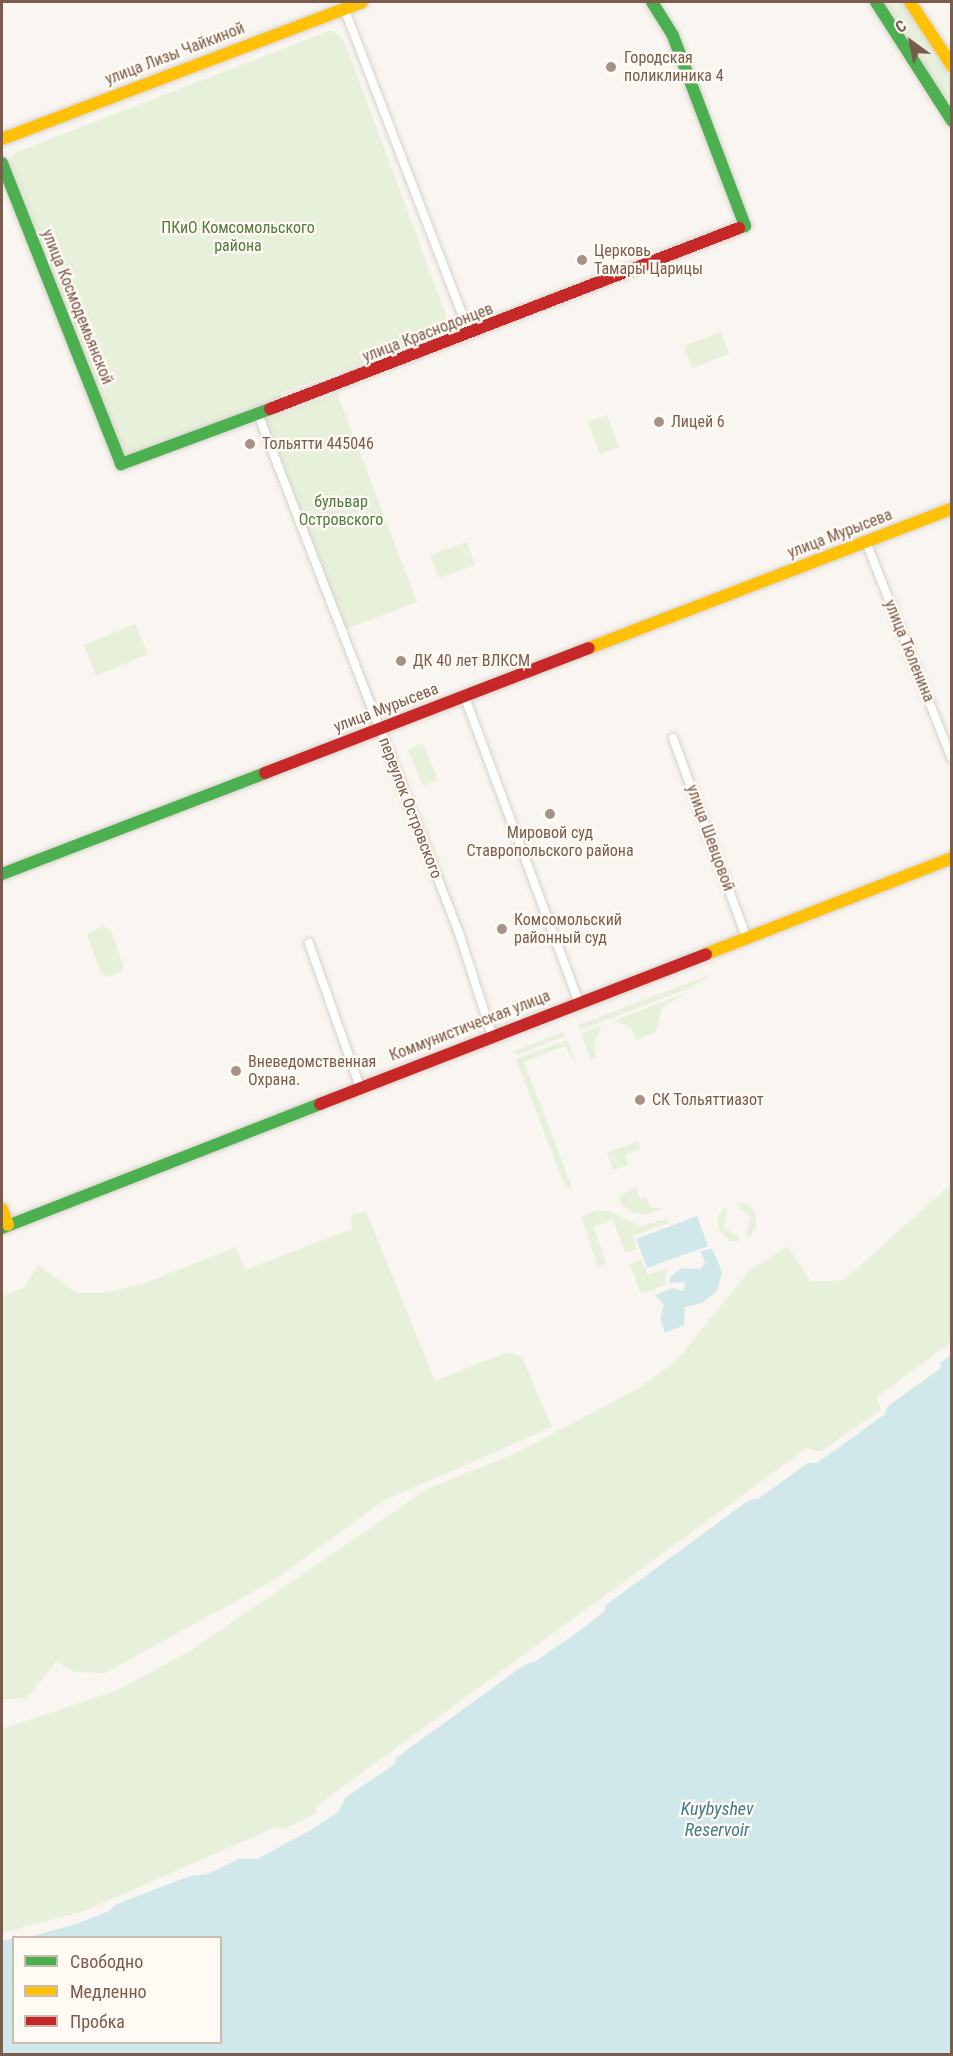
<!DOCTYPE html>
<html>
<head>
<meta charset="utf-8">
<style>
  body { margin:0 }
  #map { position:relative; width:953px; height:2056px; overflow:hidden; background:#f9f5f0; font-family:"Roboto Condensed",sans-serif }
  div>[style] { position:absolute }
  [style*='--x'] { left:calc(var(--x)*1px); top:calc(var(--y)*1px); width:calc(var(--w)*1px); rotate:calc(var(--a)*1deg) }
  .green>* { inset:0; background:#e7f0db }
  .water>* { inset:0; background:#d0e8ea }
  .roads { filter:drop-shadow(0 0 2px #d7d1cb) drop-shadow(0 0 2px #d7d1cb) }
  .street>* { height:8px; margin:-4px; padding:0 4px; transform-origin:4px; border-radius:4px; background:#fefefd }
  .fast>* { height:12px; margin:-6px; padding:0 6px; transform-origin:6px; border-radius:6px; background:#4caf50 }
  .slow>* { height:12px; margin:-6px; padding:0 6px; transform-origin:6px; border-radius:6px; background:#ffc107 }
  .jam>* { height:12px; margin:-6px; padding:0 6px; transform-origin:6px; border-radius:6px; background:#c62828 }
  .dots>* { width:16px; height:16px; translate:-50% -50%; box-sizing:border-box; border:3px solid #fffaf3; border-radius:50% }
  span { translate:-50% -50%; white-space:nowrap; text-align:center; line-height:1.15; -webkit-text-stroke:4.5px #fffaf3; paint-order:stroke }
  .street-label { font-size:16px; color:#7a5c4d }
  .poi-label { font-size:16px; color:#7a5c4d }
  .left { translate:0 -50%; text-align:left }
  .park-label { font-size:16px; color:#537a41 }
  .water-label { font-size:18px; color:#437c86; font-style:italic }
  .frame { position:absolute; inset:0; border:3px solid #7a5c4d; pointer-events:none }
  .legend { position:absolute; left:12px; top:1936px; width:210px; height:108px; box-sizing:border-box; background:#fffaf3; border:2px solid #cabbb1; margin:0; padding:8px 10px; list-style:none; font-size:18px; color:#7a5c4d }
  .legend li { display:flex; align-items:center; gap:12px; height:30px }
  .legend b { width:30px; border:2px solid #cabbb1 }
  .north { position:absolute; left:881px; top:12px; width:60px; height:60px; -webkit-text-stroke:4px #fffaf3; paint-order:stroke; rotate:327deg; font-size:16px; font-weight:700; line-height:24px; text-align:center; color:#7a5c4d }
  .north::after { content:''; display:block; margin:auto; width:21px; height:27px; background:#7a5c4d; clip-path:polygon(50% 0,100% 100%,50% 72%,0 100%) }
</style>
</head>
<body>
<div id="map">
  <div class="green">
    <i style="clip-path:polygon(881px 2px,903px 2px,951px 78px,951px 112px)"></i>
    <i style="clip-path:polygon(331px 30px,344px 40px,452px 331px,281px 393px,282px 400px,125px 459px,10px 161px,13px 159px,12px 154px)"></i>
    <i style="clip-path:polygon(721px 332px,729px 354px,692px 368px,684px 346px)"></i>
    <i style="clip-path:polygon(337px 393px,417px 602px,346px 629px,266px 420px)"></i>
    <i style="clip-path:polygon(607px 415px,619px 447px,600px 454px,588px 422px)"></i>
    <i style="clip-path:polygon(467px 542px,475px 565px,439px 578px,430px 555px)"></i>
    <i style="clip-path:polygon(135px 624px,148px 654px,96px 676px,84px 645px)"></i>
    <i style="clip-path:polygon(423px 743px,438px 780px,423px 786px,408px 750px)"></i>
    <i style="clip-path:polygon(102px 926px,111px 930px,123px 965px,122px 971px,109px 977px,101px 973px,87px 935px)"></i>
    <i style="clip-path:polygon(712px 974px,690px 988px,580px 1030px,578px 1025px)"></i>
    <i style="clip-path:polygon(691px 991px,662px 1007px,656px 1032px,636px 1040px,630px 1027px,614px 1021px)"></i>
    <i style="clip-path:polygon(602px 1025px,593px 1046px,596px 1055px,591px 1060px,581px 1034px)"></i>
    <i style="clip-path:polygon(563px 1032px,565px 1036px,517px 1055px,512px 1052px)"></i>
    <i style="clip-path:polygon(567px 1040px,577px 1066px,565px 1046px,524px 1062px,572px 1187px,569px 1188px,565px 1186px,516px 1059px)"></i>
    <i style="clip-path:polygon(638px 1141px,641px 1149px,624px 1155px,628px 1165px,613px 1170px,607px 1153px)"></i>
    <i style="clip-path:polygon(951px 1184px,951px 1342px,877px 1397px,881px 1410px,820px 1452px,807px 1448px,315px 1807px,317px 1813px,282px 1830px,278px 1826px,84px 1911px,2px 1933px,2px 1729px,118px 1690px,190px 1651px,429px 1488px,514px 1454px,639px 1388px,677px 1360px,749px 1271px,788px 1246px,811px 1282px,844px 1280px)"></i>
    <i style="clip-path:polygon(636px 1187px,640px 1199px,646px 1197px,650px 1208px,665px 1208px,645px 1215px,631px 1212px,621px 1204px,619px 1196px)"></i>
    <i style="clip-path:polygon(735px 1202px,749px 1205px,756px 1215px,756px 1228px,749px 1238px,746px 1232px,751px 1218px)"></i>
    <i style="clip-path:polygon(725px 1206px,728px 1211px,724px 1227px,738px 1236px,739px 1241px,730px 1241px,720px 1232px,717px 1218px)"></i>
    <i style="clip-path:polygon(597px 1210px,609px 1211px,640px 1226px,667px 1219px,668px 1223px,633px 1236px,637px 1249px,629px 1252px,625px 1252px,613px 1220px,594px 1227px,606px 1263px,598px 1267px,581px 1217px)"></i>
    <i style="clip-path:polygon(366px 1211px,435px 1381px,508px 1352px,522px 1357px,552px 1427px,383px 1501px,276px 1579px,105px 1673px,75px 1672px,56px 1662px,27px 1698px,2px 1699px,2px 1297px,25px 1287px,38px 1265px,77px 1293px,103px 1293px,142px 1284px,236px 1247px,245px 1270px,352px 1229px,351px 1215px)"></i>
    <i style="clip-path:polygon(641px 1259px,648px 1275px,667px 1268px,665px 1285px,641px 1294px,630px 1265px)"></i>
  </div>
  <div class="water">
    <i style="clip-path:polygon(697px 1216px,708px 1246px,647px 1268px,636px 1239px)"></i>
    <i style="clip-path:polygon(712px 1248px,722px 1272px,717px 1291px,702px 1303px,685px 1307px,684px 1325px,665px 1333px,660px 1318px,664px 1305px,655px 1295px,673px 1288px,684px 1291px,685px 1282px,670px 1283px,670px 1277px,682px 1268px,701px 1269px,705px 1262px,701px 1252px)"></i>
    <i style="clip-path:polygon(951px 1355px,951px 2054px,2px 2054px,2px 1941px,13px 1938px,14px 2042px,220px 2042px,220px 1938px,29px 1937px,76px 1924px,107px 1912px,117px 1904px,190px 1876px,208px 1874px,239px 1859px,257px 1859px,311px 1830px,338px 1812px,346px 1797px,395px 1764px,396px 1758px,524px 1665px,536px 1661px,575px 1634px,604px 1612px,606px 1605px,749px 1500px,758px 1499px,808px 1463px,817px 1463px,884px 1415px,888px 1406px,941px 1368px,940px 1363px)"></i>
  </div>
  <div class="roads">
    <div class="street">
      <i style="--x:344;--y:8;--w:350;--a:68.9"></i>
      <i style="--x:258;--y:414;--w:557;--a:68.83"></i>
      <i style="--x:459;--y:933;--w:107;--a:72.1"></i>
      <i style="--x:866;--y:542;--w:233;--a:68.4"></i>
      <i style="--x:464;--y:695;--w:328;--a:69.5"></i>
      <i style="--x:673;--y:738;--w:214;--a:69.8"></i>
      <i style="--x:309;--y:943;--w:153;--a:70.5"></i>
    </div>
    <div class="fast">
      <i style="--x:652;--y:2;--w:40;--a:58"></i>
      <i style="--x:673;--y:36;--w:203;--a:69.2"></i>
      <i style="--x:745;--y:226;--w:6;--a:162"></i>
      <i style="--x:876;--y:2;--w:141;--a:57.4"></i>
      <i style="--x:2;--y:163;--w:324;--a:68.4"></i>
      <i style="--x:121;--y:464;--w:159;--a:-20.3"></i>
      <i style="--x:2;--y:874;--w:282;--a:-21"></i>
      <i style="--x:2;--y:1228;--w:341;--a:-21.3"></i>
    </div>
    <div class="slow">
      <i style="--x:910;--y:2;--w:77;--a:56.7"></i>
      <i style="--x:2;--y:139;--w:385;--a:-20.8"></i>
      <i style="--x:589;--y:648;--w:389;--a:-21"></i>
      <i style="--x:706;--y:954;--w:264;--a:-21.3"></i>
      <i style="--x:2;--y:1209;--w:17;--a:69"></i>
    </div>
    <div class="jam">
      <i style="--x:270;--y:409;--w:503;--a:-21.1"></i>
      <i style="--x:265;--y:773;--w:347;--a:-21.1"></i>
      <i style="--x:320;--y:1104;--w:414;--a:-21.2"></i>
    </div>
  </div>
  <div class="dots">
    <i style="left:611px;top:67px;background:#a69286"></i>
    <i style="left:582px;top:260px;background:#a69286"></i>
    <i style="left:659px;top:422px;background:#a69286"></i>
    <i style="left:250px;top:444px;background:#a69286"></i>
    <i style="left:401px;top:661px;background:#a69286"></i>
    <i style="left:550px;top:814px;background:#a69286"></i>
    <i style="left:502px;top:929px;background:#a69286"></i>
    <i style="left:236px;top:1071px;background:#a69286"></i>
    <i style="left:640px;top:1100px;background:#a69286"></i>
  </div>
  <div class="street-label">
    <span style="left:175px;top:54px;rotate:-21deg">улица Лизы Чайкиной</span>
    <span style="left:77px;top:307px;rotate:68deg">улица Космодемьянской</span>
    <span style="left:428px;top:333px;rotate:-21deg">улица Краснодонцев</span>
    <span style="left:840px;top:534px;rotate:-21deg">улица Мурысева</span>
    <span style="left:909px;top:651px;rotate:68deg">улица Тюленина</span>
    <span style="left:386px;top:708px;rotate:-21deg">улица Мурысева</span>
    <span style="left:410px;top:808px;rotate:69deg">переулок Островского</span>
    <span style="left:710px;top:838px;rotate:70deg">улица Шевцовой</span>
    <span style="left:470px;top:1026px;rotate:-21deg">Коммунистическая улица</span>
  </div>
  <div class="poi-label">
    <span class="left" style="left:624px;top:67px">Городская<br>поликлиника 4</span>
    <span class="left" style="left:594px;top:260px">Церковь<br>Тамары Царицы</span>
    <span class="left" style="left:671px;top:422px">Лицей 6</span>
    <span class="left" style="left:262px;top:444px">Тольятти 445046</span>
    <span class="left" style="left:413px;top:661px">ДК 40 лет ВЛКСМ</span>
    <span style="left:550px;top:842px">Мировой суд<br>Ставропольского района</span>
    <span class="left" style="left:514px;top:929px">Комсомольский<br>районный суд</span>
    <span class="left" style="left:248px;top:1071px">Вневедомственная<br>Охрана.</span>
    <span class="left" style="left:652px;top:1100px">СК Тольяттиазот</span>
  </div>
  <div class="park-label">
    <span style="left:238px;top:237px">ПКиО Комсомольского<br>района</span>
    <span style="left:341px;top:511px">бульвар<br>Островского</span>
  </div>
  <div class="water-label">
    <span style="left:717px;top:1820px">Kuybyshev<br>Reservoir</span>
  </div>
  <div class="frame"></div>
  <ul class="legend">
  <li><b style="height:8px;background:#4caf50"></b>Свободно</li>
  <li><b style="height:8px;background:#ffc107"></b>Медленно</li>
  <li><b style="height:8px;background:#c62828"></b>Пробка</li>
  </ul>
  <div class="north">С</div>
</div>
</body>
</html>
